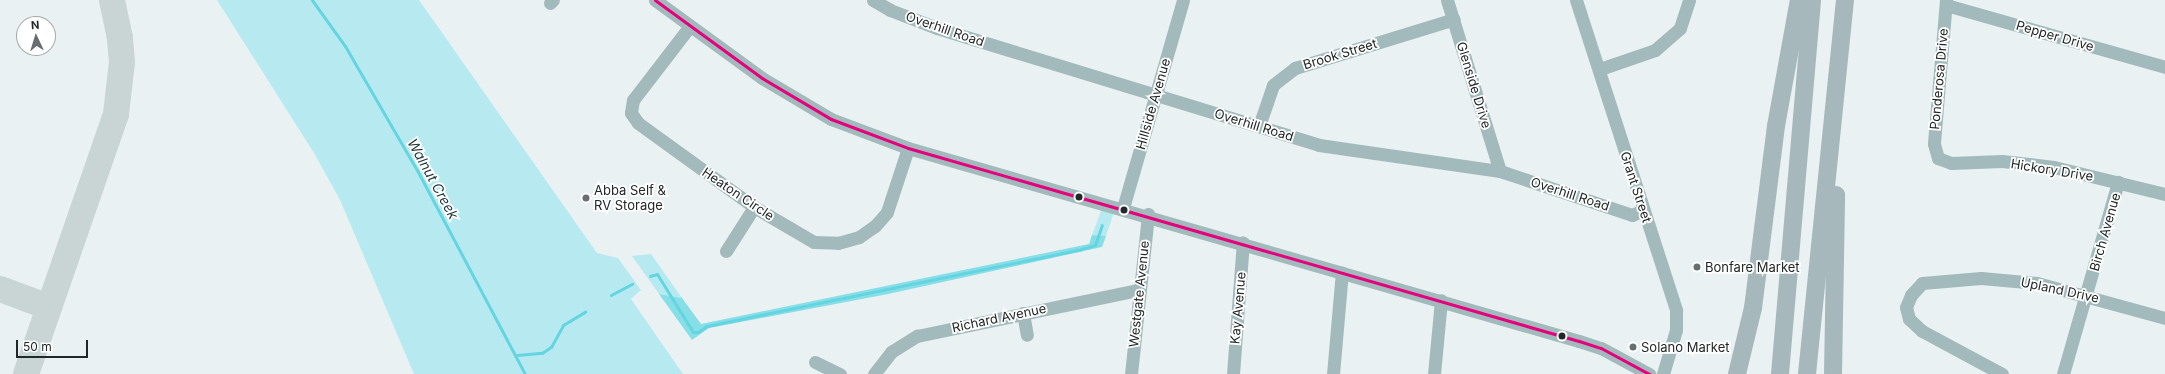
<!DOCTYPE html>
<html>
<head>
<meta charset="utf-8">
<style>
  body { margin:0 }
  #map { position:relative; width:2165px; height:374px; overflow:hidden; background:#eaf1f2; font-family:Inter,sans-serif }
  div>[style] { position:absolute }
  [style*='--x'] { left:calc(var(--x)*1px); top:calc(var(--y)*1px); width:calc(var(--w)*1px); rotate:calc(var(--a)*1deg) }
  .green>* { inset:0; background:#b7eaf0 }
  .forest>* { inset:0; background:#86dee7 }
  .stream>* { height:3px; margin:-1.5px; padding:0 1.5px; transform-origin:1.5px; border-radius:1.5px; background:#64d5e0 }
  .taxiway>* { height:26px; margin:-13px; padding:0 13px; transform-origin:13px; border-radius:13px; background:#c9d4d4 }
  .minor>* { height:13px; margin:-6.5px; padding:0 6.5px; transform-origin:6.5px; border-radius:6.5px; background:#a2babc }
  .highway>* { height:18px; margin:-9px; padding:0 9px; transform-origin:9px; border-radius:9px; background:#a6b8bb }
  .bus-1>* { height:3px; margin:-1.5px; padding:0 1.5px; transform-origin:1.5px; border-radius:1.5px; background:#e5007d }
  .dots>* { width:11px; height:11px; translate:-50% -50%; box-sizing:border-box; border:2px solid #fff; border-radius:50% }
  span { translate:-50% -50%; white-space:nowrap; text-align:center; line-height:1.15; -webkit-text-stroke:3.5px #fff; paint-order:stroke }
  .street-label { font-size:13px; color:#222727 }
  .poi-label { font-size:13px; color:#222727 }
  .left { translate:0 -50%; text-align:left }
  .water-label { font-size:14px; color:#1f373a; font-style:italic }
  .north { position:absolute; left:16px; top:16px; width:40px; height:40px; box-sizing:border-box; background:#fff; border:1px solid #a7a9a9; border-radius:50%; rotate:356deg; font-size:11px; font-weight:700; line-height:16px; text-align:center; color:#222727 }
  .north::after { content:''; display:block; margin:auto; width:14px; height:18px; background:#686e6e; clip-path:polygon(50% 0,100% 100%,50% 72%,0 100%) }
  .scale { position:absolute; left:16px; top:340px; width:72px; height:18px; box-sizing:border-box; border:2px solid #222727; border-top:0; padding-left:5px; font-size:12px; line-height:14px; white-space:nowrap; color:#222727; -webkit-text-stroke:3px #fff; paint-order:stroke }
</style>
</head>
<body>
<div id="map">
  <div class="green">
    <i style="clip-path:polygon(217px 0,419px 0,597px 253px,618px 258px,641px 290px,631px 299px,683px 374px,414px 374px,340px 200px,314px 153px)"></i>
    <i style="clip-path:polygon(1104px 203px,1116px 206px,1106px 236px,1092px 235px)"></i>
    <i style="clip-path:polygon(651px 254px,682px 298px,659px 294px,632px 256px)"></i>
  </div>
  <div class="forest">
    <i style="clip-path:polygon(1092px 235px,1106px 236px,1102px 247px,888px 294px,709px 328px,692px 340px,659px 294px,682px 298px,701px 324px,1089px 244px)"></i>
  </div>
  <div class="stream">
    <i style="--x:312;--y:0;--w:57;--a:54.3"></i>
    <i style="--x:345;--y:46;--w:143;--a:59.9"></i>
    <i style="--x:417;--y:170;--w:231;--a:62.1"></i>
    <i style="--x:650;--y:276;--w:7;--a:-16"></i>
    <i style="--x:657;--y:274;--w:68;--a:58.2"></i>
    <i style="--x:693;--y:332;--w:5;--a:0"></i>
    <i style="--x:698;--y:332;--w:11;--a:-34"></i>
    <i style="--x:707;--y:326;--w:382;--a:-11.6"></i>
    <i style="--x:1081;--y:249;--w:15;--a:-16"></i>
    <i style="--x:1095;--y:245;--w:21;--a:-71"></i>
    <i style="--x:611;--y:295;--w:24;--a:-28"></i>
    <i style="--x:517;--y:355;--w:25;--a:-5"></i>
    <i style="--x:542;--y:353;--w:11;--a:-34"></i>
    <i style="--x:551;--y:347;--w:25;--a:-61"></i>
    <i style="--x:563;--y:325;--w:26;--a:-31"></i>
  </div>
  <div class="taxiway">
    <i style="--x:0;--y:289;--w:52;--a:20.2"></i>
    <i style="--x:26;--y:374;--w:275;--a:-70.9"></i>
    <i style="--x:116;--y:114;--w:52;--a:-83.4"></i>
    <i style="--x:122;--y:62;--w:24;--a:-95"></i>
    <i style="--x:120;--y:38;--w:39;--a:-102"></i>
  </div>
  <div class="minor">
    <i style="--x:655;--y:0;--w:132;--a:36.1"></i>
    <i style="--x:762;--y:78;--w:80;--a:30.7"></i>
    <i style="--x:831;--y:119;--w:82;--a:20.6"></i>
    <i style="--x:908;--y:148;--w:698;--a:16.05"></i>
    <i style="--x:1579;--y:341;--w:23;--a:18"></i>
    <i style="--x:1601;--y:348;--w:55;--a:28.4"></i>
    <i style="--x:873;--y:0;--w:20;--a:30"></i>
    <i style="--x:890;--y:10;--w:50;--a:21"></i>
    <i style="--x:937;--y:28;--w:400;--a:17"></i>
    <i style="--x:1319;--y:145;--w:183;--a:8.2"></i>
    <i style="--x:1500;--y:171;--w:139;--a:18.4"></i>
    <i style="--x:1632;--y:215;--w:12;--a:-24"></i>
    <i style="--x:1447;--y:0;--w:179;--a:72.8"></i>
    <i style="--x:1576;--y:0;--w:326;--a:72.1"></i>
    <i style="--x:1676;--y:310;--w:20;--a:90"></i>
    <i style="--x:1676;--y:330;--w:46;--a:106.5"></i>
    <i style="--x:1946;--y:0;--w:144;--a:94.8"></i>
    <i style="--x:1934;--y:144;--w:15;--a:74"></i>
    <i style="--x:1938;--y:158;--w:14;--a:21"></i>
    <i style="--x:1951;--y:163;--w:51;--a:-2.2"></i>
    <i style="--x:2002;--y:161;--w:52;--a:6.6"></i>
    <i style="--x:2054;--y:167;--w:114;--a:13.7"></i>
    <i style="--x:550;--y:3;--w:4;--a:-45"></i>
    <i style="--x:1946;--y:5;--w:228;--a:15.8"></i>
    <i style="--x:690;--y:26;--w:93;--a:127.6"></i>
    <i style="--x:633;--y:100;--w:13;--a:99"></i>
    <i style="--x:631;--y:113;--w:12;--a:55"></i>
    <i style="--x:638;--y:123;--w:143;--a:35.9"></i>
    <i style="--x:754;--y:207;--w:69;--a:30.3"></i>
    <i style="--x:814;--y:242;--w:24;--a:2"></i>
    <i style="--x:838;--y:243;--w:22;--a:-16"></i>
    <i style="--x:859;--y:237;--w:19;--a:-35"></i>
    <i style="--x:875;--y:226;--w:18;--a:-49"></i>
    <i style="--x:887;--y:212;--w:67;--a:-71.8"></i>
    <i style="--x:1600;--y:69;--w:58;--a:-19.1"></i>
    <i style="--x:1655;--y:50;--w:33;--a:-41"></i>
    <i style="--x:1680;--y:28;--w:29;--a:-72"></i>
    <i style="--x:1259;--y:126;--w:43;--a:-71.1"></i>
    <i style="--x:1273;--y:85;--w:28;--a:-38"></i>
    <i style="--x:1295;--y:68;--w:166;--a:-17.1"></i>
    <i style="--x:1123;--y:208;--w:216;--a:-73.9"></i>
    <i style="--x:726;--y:251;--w:52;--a:-57.5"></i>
    <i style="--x:1023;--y:313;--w:22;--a:80"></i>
    <i style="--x:815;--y:362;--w:28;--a:26"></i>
    <i style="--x:874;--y:374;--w:28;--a:-52"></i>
    <i style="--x:891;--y:352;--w:31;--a:-32"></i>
    <i style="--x:917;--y:336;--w:226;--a:-11.8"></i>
    <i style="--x:1131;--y:374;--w:161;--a:-83.9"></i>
    <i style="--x:1233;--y:374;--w:132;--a:-85.7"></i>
    <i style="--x:1333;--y:374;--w:102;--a:-85"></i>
    <i style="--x:1434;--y:374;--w:74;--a:-84.6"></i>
    <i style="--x:2002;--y:374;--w:91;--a:-151.7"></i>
    <i style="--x:1922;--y:331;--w:18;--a:-137"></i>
    <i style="--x:1909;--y:319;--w:12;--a:-104"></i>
    <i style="--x:1906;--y:307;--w:13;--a:-67"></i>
    <i style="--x:1911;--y:295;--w:16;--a:-47"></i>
    <i style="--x:1922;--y:283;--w:59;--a:-4.8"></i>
    <i style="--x:1981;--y:278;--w:56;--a:5.1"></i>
    <i style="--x:2037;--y:283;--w:133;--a:15.3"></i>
    <i style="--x:2063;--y:374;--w:200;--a:-74"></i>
  </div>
  <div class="highway">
    <i style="--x:1737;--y:374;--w:68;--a:-76.4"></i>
    <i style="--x:1753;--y:308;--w:183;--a:-82.8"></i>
    <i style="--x:1776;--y:126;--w:128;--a:-79.7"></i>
    <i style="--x:1780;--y:374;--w:375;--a:-85.1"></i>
    <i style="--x:1807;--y:374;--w:376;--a:-84.2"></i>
    <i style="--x:1833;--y:374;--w:179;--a:-89"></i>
  </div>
  <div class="bus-1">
    <i style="--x:655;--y:0;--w:132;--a:36.1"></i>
    <i style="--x:762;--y:78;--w:80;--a:30.7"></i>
    <i style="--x:831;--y:119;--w:82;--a:20.6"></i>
    <i style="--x:908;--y:148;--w:698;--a:16.05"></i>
    <i style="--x:1579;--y:341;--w:23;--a:18"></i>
    <i style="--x:1601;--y:348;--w:55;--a:28.4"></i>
  </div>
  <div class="dots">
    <i style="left:1079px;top:197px;background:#222727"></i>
    <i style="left:586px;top:198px;background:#686e6e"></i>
    <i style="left:1124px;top:210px;background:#222727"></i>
    <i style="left:1697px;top:267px;background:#686e6e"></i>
    <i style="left:1562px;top:336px;background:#222727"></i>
    <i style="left:1633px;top:347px;background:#686e6e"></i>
  </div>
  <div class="street-label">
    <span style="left:945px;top:29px;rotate:19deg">Overhill Road</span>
    <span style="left:2055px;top:36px;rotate:16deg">Pepper Drive</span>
    <span style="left:1340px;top:54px;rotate:-17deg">Brook Street</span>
    <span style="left:1939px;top:79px;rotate:-85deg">Ponderosa Drive</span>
    <span style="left:1474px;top:85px;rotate:73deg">Glenside Drive</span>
    <span style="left:1153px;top:104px;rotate:-74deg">Hillside Avenue</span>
    <span style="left:1254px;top:125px;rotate:17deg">Overhill Road</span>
    <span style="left:2052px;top:170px;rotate:9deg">Hickory Drive</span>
    <span style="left:1636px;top:187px;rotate:72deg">Grant Street</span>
    <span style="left:738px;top:194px;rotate:34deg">Heaton Circle</span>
    <span style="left:1570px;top:194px;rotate:18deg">Overhill Road</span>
    <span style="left:2105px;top:232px;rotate:-74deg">Birch Avenue</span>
    <span style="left:2060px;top:290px;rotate:12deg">Upland Drive</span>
    <span style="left:1139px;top:294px;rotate:-84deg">Westgate Avenue</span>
    <span style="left:1238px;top:308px;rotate:-85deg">Kay Avenue</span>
    <span style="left:999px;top:318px;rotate:-12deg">Richard Avenue</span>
  </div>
  <div class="poi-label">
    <span class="left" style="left:594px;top:198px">Abba Self &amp;<br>RV Storage</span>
    <span class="left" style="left:1705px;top:267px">Bonfare Market</span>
    <span class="left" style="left:1641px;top:347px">Solano Market</span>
  </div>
  <div class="water-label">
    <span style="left:433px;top:179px;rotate:61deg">Walnut Creek</span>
  </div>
  <div class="north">N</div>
  <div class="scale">50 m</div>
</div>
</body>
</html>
